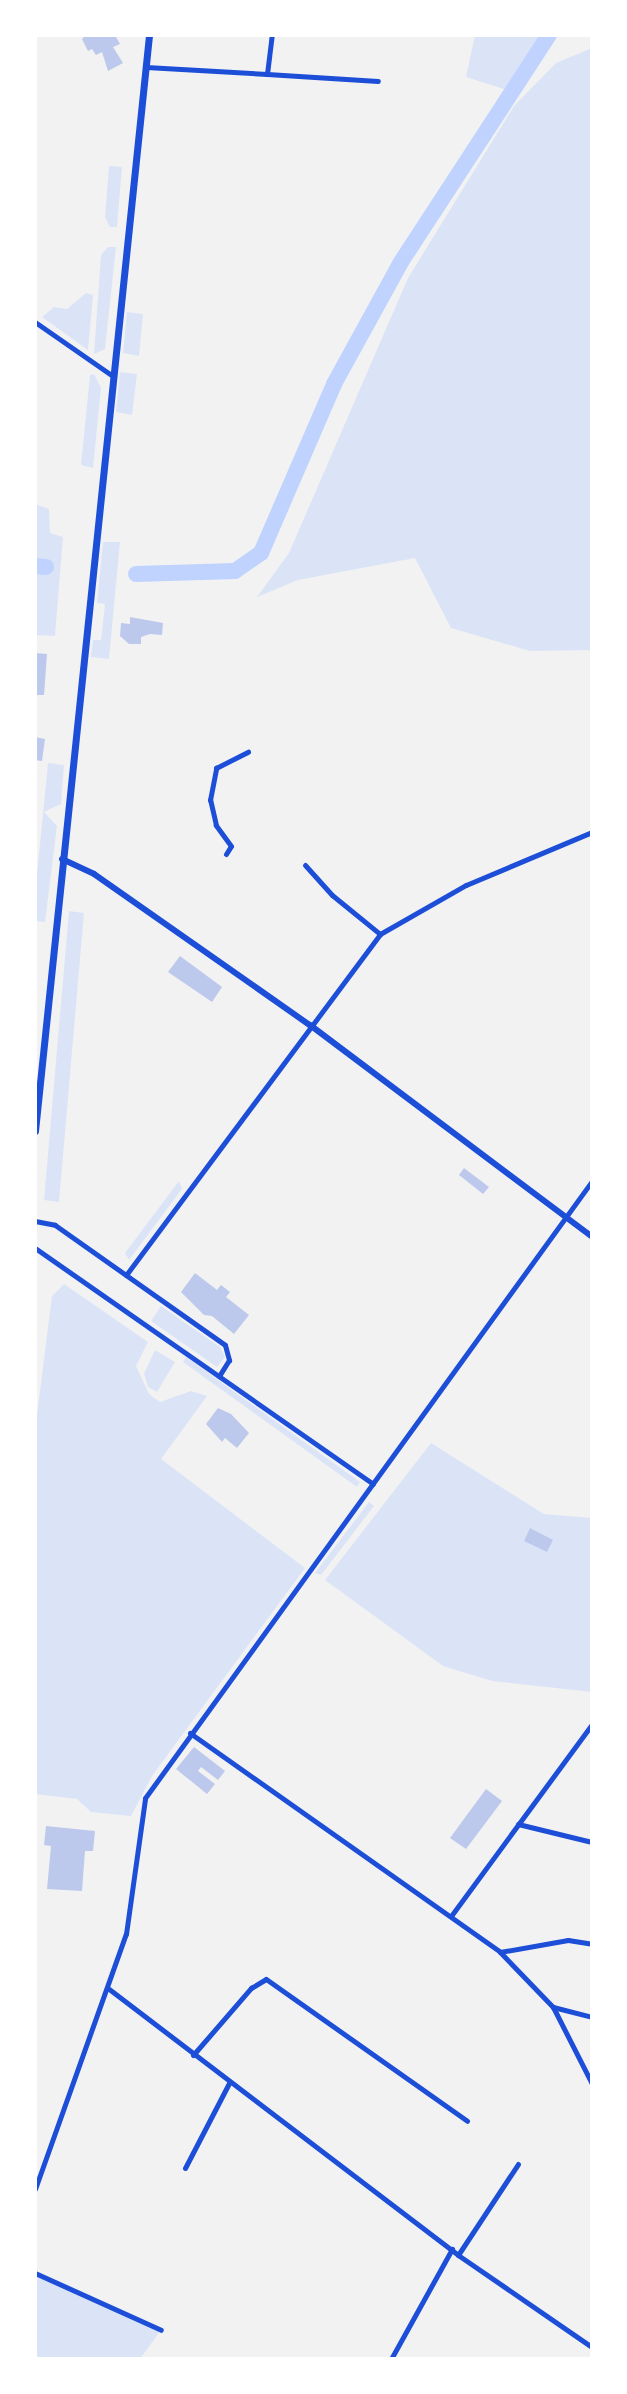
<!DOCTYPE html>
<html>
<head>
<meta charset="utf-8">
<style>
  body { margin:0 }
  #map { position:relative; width:627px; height:2394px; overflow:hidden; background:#f2f2f2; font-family:"Crimson Pro",serif }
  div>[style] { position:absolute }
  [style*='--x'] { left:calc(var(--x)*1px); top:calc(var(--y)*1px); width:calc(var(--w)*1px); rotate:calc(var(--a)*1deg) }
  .green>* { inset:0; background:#dbe4f7 }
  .river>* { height:16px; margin:-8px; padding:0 8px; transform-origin:8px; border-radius:8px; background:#bfd3fe }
  .building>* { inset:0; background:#bdc9ec }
  .minor>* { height:5px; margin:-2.5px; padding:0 2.5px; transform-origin:2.5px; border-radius:2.5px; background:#1d4ed8 }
  .tertiary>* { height:6px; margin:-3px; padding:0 3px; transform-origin:3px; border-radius:3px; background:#1d4ed8 }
  .secondary>* { height:7px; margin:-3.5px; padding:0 3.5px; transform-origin:3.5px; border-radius:3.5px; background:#1d4ed8 }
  span { translate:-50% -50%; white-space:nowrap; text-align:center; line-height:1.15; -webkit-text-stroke:6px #fff; paint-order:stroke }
  .frame { position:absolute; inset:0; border:37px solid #fff; pointer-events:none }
</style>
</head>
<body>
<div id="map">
  <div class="green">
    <i style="clip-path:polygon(475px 35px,549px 35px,510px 91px,466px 77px)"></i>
    <i style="clip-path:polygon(592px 48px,592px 650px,530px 651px,451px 628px,415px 558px,298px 580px,257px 597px,289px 553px,408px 278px,514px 106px,556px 63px)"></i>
    <i style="clip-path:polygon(109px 166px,122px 167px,117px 227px,110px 227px,105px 217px)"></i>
    <i style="clip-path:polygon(108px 247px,116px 247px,105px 349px,94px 354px,101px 255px)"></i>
    <i style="clip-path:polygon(86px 293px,93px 295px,88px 350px,42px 317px,54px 307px,67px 309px)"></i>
    <i style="clip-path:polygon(127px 312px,143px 314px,139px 356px,123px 353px)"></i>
    <i style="clip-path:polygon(120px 372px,137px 374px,132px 415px,116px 412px)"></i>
    <i style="clip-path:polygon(94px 374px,101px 388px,93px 468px,81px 465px,90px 375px)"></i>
    <i style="clip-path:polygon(35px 504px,49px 509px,50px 533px,63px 537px,55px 636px,35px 635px)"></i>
    <i style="clip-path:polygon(103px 542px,120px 542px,109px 659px,91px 657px,93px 640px,101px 640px,105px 604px,97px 603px)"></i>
    <i style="clip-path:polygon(48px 763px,64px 765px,61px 804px,44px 812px,57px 826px,45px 922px,35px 921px,35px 894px)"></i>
    <i style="clip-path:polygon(69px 911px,84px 913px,59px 1202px,44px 1200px)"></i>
    <i style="clip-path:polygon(179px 1181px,182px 1189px,129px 1260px,125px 1253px)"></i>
    <i style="clip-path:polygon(64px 1284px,148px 1342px,136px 1366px,149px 1394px,160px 1402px,191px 1391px,207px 1396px,161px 1459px,305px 1568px,152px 1776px,131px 1816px,91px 1812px,77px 1799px,35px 1794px,35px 1431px,52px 1296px)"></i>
    <i style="clip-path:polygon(161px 1306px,220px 1347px,225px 1357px,217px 1367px,151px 1321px)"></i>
    <i style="clip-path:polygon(155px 1350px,175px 1362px,157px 1392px,148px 1387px,144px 1374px)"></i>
    <i style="clip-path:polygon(186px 1357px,360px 1482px,357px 1487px,183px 1362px)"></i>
    <i style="clip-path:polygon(431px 1443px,544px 1514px,592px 1518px,592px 1692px,492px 1681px,443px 1666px,325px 1580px)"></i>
    <i style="clip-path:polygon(369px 1502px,374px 1506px,321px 1575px,315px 1573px)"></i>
    <i style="clip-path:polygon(35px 2273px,161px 2330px,140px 2359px,35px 2359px)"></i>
  </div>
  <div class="river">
    <i style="--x:35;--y:566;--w:11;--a:5"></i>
    <i style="--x:136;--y:574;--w:99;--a:-1.7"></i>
    <i style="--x:235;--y:571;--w:32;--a:-35"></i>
    <i style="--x:261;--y:553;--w:184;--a:-66.6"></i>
    <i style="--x:334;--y:384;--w:139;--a:-61.2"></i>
    <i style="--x:401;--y:262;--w:271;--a:-56.9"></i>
  </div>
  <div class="building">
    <i style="clip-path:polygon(86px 35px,120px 35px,116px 37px,120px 44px,113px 47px,123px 63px,108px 71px,102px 52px,96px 55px,92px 49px,88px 51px,82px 39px)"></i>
    <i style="clip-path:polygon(130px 617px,163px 623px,162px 635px,150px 634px,141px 637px,141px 644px,129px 644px,120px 636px,121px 623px,130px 624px)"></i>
    <i style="clip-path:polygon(35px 653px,47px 654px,44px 695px,35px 695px)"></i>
    <i style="clip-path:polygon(35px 737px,45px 739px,42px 761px,35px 760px)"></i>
    <i style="clip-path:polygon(180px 956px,222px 987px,212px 1002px,168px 972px)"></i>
    <i style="clip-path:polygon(464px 1168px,489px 1187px,483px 1194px,459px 1175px)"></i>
    <i style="clip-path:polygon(195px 1273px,217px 1290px,221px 1285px,230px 1292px,226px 1297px,249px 1315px,234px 1334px,212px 1316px,204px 1315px,181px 1292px)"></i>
    <i style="clip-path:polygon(218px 1408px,231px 1414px,249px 1433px,237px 1448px,225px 1438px,222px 1442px,206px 1424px)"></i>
    <i style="clip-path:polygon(530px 1528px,553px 1540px,547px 1552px,524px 1541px)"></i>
    <i style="clip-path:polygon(194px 1747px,225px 1771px,218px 1780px,201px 1767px,198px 1771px,215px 1784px,207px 1794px,176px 1769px)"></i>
    <i style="clip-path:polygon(486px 1789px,502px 1801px,466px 1849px,450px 1838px)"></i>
    <i style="clip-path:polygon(46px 1826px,95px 1831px,93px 1851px,85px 1851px,82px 1891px,47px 1889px,51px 1846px,44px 1845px)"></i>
  </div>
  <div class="minor">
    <i style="--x:146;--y:67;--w:121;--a:3.3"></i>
    <i style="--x:267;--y:74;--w:39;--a:-83"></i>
    <i style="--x:267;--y:74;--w:111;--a:3.6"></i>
    <i style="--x:35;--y:322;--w:96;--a:34.8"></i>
    <i style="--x:226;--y:854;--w:9;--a:-58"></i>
    <i style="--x:231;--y:846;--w:26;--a:-126"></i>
    <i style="--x:216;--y:825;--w:26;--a:-103"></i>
    <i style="--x:210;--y:800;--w:33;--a:-79"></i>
    <i style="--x:216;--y:768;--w:36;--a:-27"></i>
    <i style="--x:305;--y:865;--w:40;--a:48"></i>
    <i style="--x:332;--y:895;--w:62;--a:39.1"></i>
    <i style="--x:35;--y:1221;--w:20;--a:11"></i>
    <i style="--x:55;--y:1225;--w:208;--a:35.2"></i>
    <i style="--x:225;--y:1345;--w:16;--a:75"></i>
    <i style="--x:229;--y:1360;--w:19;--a:122"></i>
    <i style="--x:35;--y:1248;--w:412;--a:34.9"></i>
    <i style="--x:126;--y:1275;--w:425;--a:-53.3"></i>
    <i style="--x:380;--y:934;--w:99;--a:-29.7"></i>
    <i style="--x:466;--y:885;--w:137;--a:-22.8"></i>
    <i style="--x:190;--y:1733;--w:380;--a:35.2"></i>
    <i style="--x:500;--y:1952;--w:76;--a:46.1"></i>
    <i style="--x:553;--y:2007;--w:86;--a:63.1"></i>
    <i style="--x:518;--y:1824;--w:76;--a:13.7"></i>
    <i style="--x:451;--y:1916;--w:238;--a:-53.7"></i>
    <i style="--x:500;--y:1952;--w:69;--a:-10"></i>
    <i style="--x:568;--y:1940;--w:24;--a:9"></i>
    <i style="--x:109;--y:1989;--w:439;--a:37.3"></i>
    <i style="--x:458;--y:2255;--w:163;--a:34.5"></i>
    <i style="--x:553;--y:2007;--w:40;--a:14.4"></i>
    <i style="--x:193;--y:2055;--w:89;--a:-49.1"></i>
    <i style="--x:251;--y:1988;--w:17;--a:-31"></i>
    <i style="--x:266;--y:1979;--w:246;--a:35.2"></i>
    <i style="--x:185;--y:2168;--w:96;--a:-62.6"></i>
    <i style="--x:35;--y:2189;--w:271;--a:-70.4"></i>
    <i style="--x:126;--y:1934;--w:137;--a:-82"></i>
    <i style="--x:145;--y:1798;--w:762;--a:-54.08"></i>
    <i style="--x:458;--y:2255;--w:109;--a:-56.6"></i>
    <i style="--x:35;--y:2273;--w:138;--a:24.3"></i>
    <i style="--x:391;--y:2359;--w:126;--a:-61"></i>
  </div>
  <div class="tertiary">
    <i style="--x:62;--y:859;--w:35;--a:25"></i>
    <i style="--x:94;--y:874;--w:264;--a:35"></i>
    <i style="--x:310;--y:1025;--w:353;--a:36.9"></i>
  </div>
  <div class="secondary">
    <i style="--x:35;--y:1131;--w:1102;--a:-84.06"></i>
  </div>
  <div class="frame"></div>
</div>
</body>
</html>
